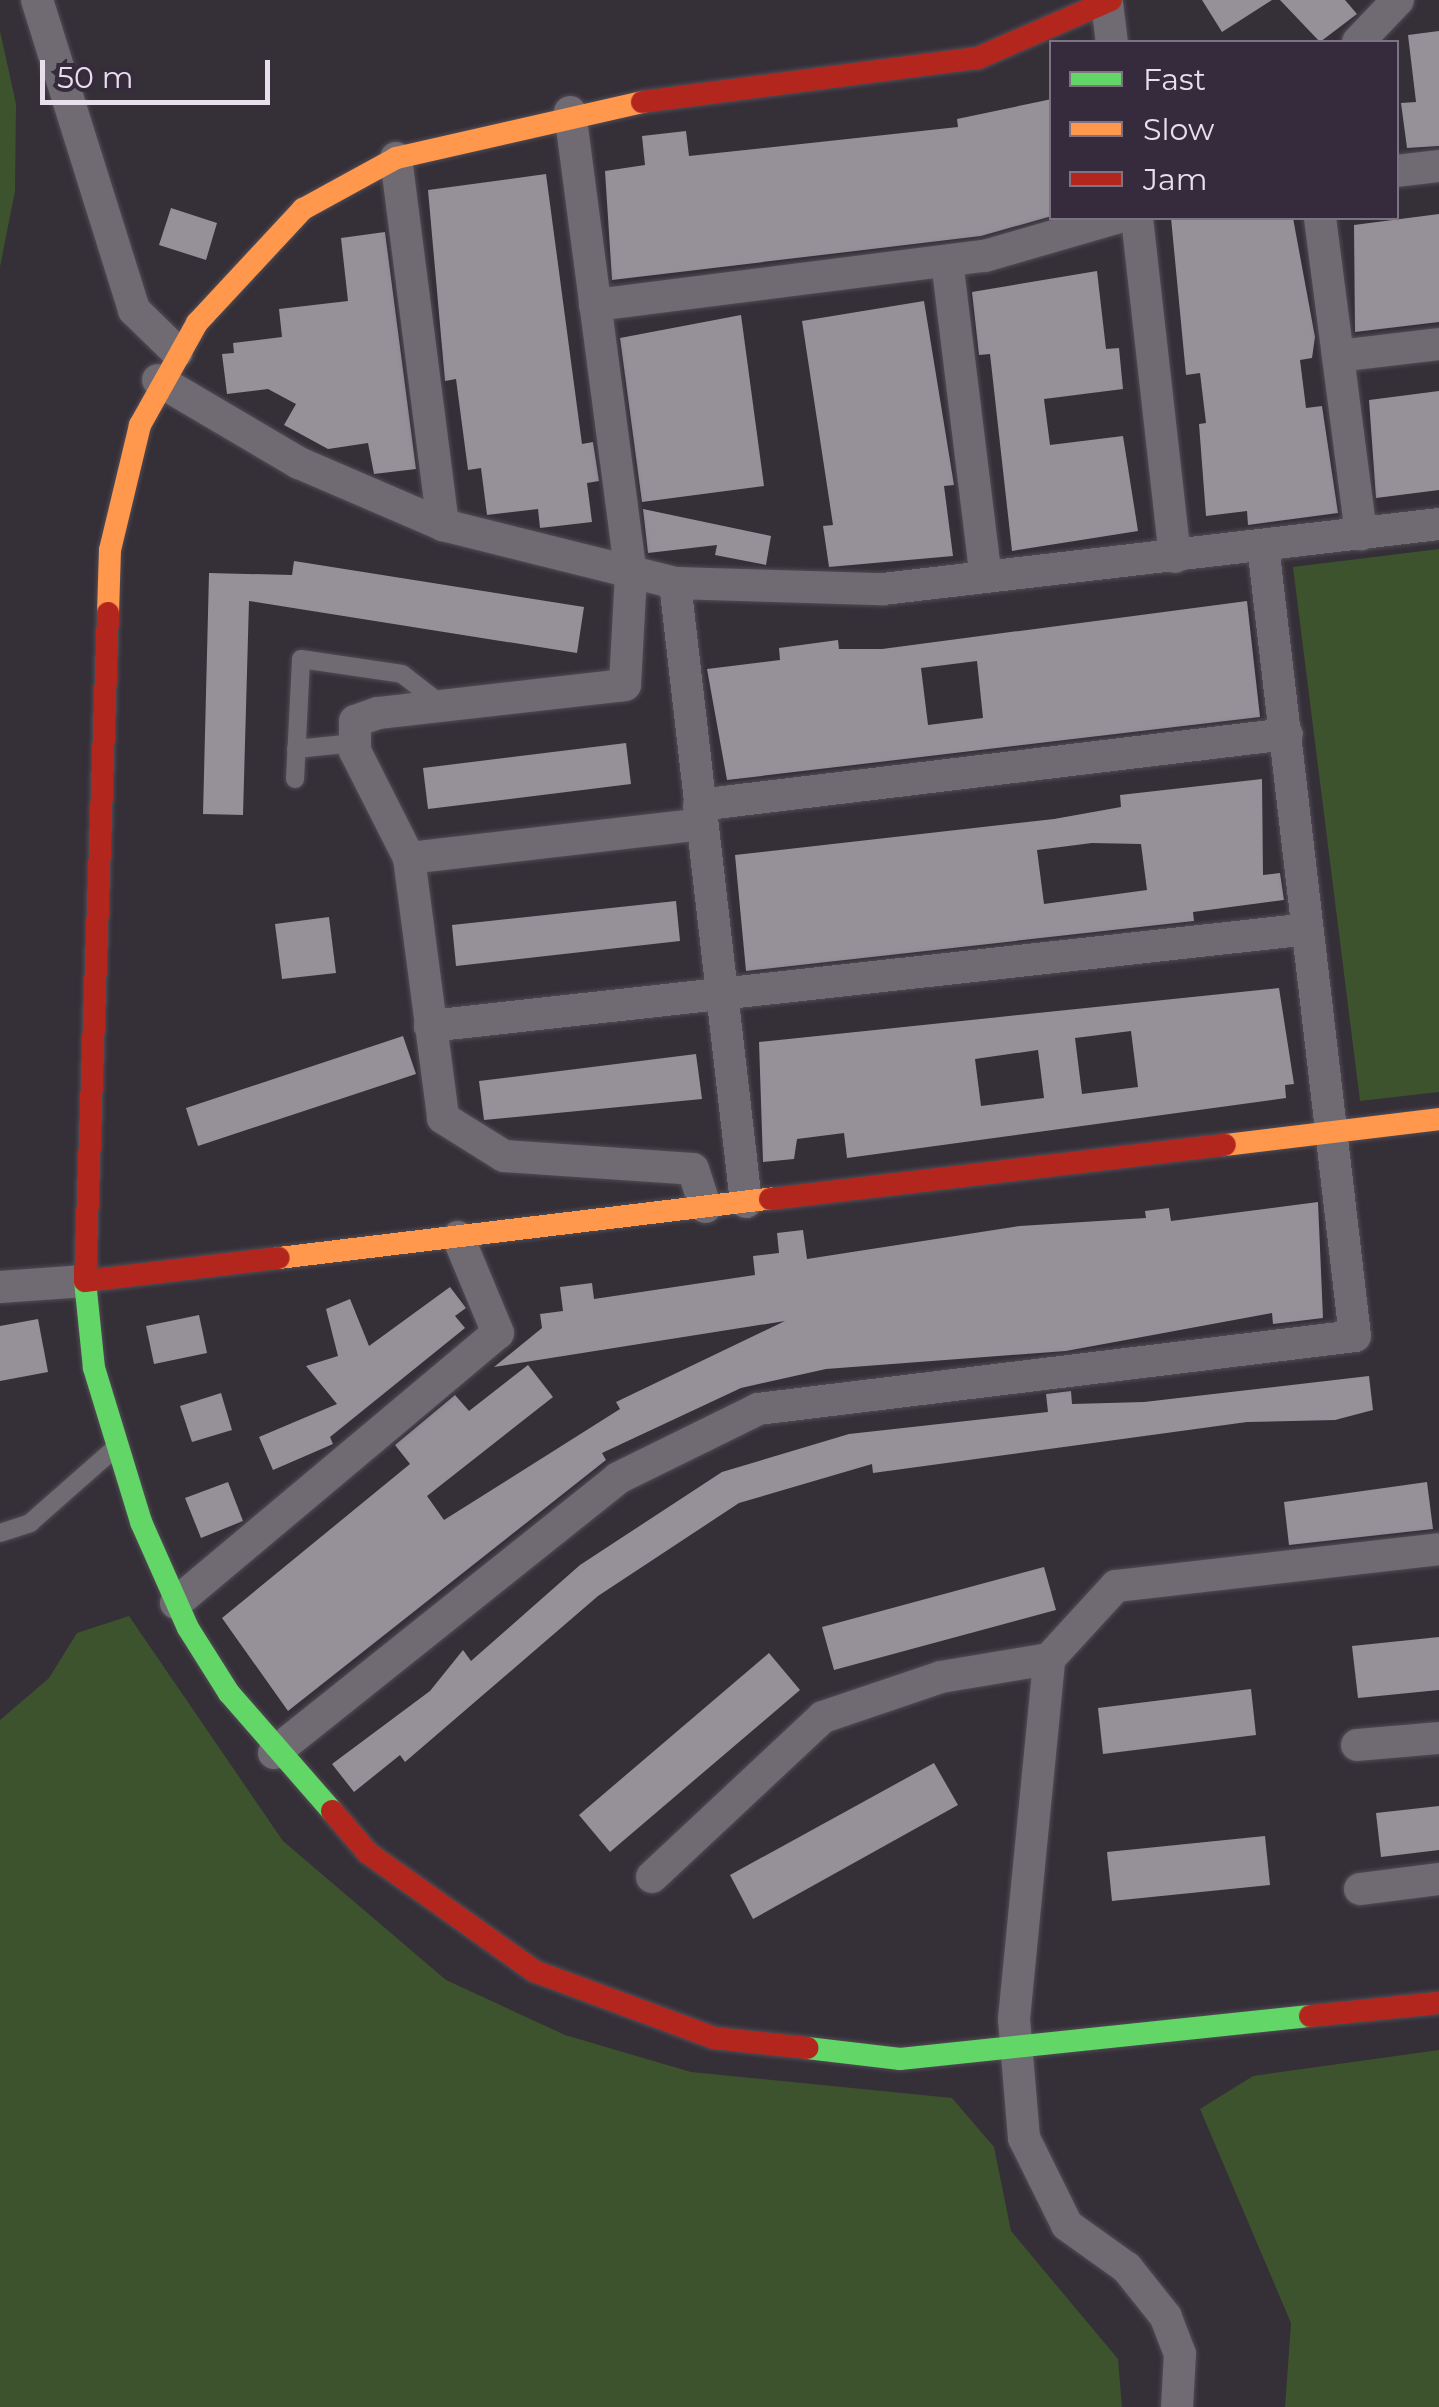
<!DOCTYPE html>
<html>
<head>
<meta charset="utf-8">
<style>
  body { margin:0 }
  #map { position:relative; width:1439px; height:2407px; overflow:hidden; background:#352f38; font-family:Montserrat,sans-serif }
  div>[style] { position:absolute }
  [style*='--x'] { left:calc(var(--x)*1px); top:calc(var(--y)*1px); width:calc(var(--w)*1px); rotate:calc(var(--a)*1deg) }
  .green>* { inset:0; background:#3c532e }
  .building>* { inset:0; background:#969099 }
  .roads { filter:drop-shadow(0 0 2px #514c54) drop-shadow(0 0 2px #514c54) }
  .lane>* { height:18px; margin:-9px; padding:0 9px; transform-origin:9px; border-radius:9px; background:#706b72 }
  .street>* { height:32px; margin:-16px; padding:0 16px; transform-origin:16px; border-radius:16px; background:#706b72 }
  .fast>* { height:22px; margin:-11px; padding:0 11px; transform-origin:11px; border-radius:11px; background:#63d668 }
  .slow>* { height:22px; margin:-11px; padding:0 11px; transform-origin:11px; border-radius:11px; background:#ff974d }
  .jam>* { height:22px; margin:-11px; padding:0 11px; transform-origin:11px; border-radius:11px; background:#b3261e }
  span { translate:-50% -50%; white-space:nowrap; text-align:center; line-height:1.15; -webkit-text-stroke:10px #362b3c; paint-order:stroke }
  .legend { position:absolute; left:1049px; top:40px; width:350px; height:180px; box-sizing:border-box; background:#362b3c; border:2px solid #7d7382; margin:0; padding:12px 18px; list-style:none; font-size:30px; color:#e7dfeb }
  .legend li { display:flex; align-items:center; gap:20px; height:50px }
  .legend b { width:50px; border:2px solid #7d7382 }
  .scale { position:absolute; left:40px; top:60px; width:230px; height:45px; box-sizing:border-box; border:5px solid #e7dfeb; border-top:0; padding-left:12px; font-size:30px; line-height:35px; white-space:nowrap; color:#e7dfeb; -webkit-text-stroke:8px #362b3c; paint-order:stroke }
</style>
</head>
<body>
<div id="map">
  <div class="green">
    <i style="clip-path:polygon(0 31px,16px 104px,15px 191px,0 267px)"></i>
    <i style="clip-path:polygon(1439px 549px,1439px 1092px,1360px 1101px,1293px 567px)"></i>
    <i style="clip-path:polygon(129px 1616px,283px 1841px,446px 1980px,565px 2035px,691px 2072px,952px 2098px,994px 2147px,1011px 2231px,1118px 2359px,1122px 2407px,0 2407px,0 1720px,49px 1678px,77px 1633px)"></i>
    <i style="clip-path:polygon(1439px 2050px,1439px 2407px,1285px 2407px,1291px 2323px,1200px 2109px,1253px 2076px)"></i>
  </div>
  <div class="building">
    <i style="clip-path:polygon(1202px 0,1272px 0,1222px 32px)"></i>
    <i style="clip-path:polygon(1280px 0,1345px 0,1357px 14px,1320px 42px)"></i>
    <i style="clip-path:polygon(1439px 31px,1439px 146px,1407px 148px,1401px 103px,1416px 102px,1408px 35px)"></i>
    <i style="clip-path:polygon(1052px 99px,1052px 216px,981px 236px,612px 280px,605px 171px,645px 165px,642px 136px,686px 131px,689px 156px,958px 127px,957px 119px)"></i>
    <i style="clip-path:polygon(546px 174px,582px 444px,593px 442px,599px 481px,587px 483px,592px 522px,540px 528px,538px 509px,487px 515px,481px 468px,468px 470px,456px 379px,445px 381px,428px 190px)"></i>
    <i style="clip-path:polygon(171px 208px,217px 223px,206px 260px,159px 245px)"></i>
    <i style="clip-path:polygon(1439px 214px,1439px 322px,1355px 332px,1354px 225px)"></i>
    <i style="clip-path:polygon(1171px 218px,1293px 218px,1315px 337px,1312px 358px,1300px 360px,1306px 408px,1322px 406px,1338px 513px,1248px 525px,1247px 511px,1206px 516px,1199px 424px,1206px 423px,1200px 373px,1186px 375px)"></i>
    <i style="clip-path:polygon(385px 232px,416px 469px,374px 474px,368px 443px,328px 449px,284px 425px,296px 404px,268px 389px,227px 394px,222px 354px,234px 353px,233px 343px,282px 337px,279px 309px,348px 301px,341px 238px)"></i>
    <i style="clip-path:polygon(1097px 271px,1106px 349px,1119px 348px,1123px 389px,1044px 399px,1050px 445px,1123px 436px,1138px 531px,1012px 551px,990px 354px,979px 355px,972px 292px)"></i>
    <i style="clip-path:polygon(924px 301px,954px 485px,944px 486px,953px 556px,829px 567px,823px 526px,833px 525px,802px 321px)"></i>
    <i style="clip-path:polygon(741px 315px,764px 486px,642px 502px,620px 338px)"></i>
    <i style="clip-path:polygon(1439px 391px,1439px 490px,1376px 498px,1369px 400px)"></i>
    <i style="clip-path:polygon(643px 509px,771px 536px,766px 565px,715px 555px,717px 545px,648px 553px)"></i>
    <i style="clip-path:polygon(294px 561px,584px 607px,577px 653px,249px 601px,243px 815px,203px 814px,209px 573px,292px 575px)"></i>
    <i style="clip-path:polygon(evenodd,1247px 601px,1260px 717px,727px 780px,707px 669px,780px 660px,779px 648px,838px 640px,839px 649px,882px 649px,1247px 601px,977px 661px,983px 718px,928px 725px,921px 668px,977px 661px)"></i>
    <i style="clip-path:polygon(626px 743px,631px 784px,428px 809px,423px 768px)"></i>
    <i style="clip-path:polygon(evenodd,1262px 779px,1263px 875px,1280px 873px,1284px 900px,1193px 912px,1194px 921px,746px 971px,735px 855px,1054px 819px,1121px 807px,1120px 795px,1262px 779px,1092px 843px,1141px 844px,1147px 890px,1044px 904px,1037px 850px,1092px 843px)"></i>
    <i style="clip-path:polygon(676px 901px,680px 941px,456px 966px,452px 925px)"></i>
    <i style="clip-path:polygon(329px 917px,336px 973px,282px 979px,275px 924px)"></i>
    <i style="clip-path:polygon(evenodd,1279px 988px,1294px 1084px,1285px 1085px,1286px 1098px,847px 1158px,844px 1133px,797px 1139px,794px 1159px,763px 1162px,759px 1042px,1279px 988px,1131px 1031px,1138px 1087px,1082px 1094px,1075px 1038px,1131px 1031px,1279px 988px,1038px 1050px,1044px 1098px,981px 1106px,975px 1059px,1038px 1050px)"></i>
    <i style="clip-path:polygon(403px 1036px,416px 1074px,198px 1146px,186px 1108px)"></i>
    <i style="clip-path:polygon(696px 1054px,702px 1099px,484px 1120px,479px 1081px)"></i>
    <i style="clip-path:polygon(1318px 1202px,1323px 1318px,1273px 1324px,1272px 1313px,1066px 1351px,826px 1369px,741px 1388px,602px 1453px,606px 1460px,288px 1711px,222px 1618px,410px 1464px,395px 1445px,455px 1395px,469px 1411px,528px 1365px,553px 1397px,427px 1496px,444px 1520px,620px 1409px,616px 1402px,785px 1321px,494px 1367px,542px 1328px,540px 1314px,563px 1311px,560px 1287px,592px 1283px,594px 1299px,755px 1275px,753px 1256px,779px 1253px,777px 1233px,803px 1230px,807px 1259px,1020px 1226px,1146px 1218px,1145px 1211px,1169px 1208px,1171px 1221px)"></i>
    <i style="clip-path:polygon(450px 1287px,466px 1308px,455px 1316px,465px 1328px,330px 1437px,333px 1444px,273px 1470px,259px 1437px,337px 1404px,306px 1366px,338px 1356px,326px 1309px,350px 1299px,369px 1346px)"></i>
    <i style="clip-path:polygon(199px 1315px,207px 1353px,154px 1364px,146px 1326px)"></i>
    <i style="clip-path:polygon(38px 1319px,48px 1372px,0 1381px,0 1326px)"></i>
    <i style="clip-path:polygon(1369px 1376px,1373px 1410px,1335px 1420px,1247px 1422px,873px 1473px,872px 1464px,739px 1503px,598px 1596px,405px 1762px,400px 1755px,354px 1792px,332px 1764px,430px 1691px,463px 1650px,471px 1661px,580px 1565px,722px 1472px,849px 1434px,1048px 1412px,1046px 1394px,1071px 1391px,1072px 1404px,1144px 1402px)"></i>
    <i style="clip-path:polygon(221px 1393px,232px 1430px,192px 1442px,180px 1406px)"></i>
    <i style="clip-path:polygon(228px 1482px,243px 1521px,201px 1538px,185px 1498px)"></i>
    <i style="clip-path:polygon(1427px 1482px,1433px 1529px,1289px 1545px,1284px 1502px)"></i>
    <i style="clip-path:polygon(1044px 1567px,1056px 1610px,834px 1670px,822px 1627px)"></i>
    <i style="clip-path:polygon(1439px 1637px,1439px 1690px,1358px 1698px,1352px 1646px)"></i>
    <i style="clip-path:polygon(769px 1653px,800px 1690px,610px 1852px,579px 1815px)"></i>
    <i style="clip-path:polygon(1251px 1689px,1256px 1735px,1103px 1754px,1098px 1708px)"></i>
    <i style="clip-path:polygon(934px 1763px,958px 1805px,753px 1919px,730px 1875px)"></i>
    <i style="clip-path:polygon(1439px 1806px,1439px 1850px,1381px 1857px,1376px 1813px)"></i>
    <i style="clip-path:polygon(1265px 1836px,1270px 1885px,1112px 1901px,1107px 1852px)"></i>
  </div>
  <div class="roads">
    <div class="lane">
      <i style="--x:296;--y:749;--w:59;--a:-5.8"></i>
      <i style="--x:295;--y:779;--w:120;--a:-87.1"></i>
      <i style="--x:301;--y:659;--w:102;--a:8.4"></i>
      <i style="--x:402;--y:674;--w:44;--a:37.6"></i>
      <i style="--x:0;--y:1533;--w:32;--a:-18"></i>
      <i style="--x:30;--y:1523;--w:112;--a:-41.4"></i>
    </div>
    <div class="street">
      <i style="--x:37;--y:0;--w:325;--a:72.6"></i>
      <i style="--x:134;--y:310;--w:60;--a:44.3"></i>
      <i style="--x:1107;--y:3;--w:39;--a:83"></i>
      <i style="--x:1358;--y:42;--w:58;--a:-46.4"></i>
      <i style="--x:570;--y:112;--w:466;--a:82.5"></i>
      <i style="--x:631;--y:574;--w:111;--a:93.1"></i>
      <i style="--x:625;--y:685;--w:249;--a:173.5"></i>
      <i style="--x:378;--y:713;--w:24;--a:161"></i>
      <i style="--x:355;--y:721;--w:30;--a:90"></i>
      <i style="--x:355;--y:751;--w:120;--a:63.2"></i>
      <i style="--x:409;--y:858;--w:262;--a:82.5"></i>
      <i style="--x:443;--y:1118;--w:72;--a:31.9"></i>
      <i style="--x:504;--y:1156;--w:189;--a:3.9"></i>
      <i style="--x:693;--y:1169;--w:40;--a:72"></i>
      <i style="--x:396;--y:158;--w:370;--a:82.7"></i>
      <i style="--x:1396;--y:171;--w:43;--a:-6.6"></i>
      <i style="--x:1137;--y:218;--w:341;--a:83.6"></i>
      <i style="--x:1320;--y:218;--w:319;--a:82.6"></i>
      <i style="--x:947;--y:261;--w:318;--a:83"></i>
      <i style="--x:595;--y:305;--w:393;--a:-7.2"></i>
      <i style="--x:985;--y:256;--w:136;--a:-16.2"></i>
      <i style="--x:1338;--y:356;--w:102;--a:-6.8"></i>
      <i style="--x:158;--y:380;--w:164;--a:30.5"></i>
      <i style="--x:299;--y:463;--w:157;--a:23.3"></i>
      <i style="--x:443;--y:525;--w:239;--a:14"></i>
      <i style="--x:675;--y:583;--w:208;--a:1.7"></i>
      <i style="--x:883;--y:589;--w:560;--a:-6.67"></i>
      <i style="--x:675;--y:583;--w:623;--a:83.46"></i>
      <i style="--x:699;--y:805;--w:592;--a:-6.89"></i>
      <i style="--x:409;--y:858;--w:294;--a:-6.6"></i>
      <i style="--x:430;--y:1026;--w:883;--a:-6.3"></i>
      <i style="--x:0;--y:1287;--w:85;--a:-4"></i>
      <i style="--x:176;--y:1603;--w:420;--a:-40"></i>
      <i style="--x:498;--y:1333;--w:104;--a:-112.6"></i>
      <i style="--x:1357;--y:1745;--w:82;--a:-4.9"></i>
      <i style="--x:274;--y:1753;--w:440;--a:-38.6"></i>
      <i style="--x:618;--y:1478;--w:156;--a:-26.2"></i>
      <i style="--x:758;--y:1409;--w:601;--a:-6.97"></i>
      <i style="--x:1355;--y:1336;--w:795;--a:-96.64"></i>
      <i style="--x:652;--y:1877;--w:234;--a:-43.1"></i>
      <i style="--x:823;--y:1717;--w:125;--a:-18.7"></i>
      <i style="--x:941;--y:1677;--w:109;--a:-9.5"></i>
      <i style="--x:1360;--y:1889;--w:80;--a:-7.2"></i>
      <i style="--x:1177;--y:2407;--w:53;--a:-86.8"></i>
      <i style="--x:1180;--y:2354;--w:40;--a:-111"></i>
      <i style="--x:1166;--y:2317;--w:63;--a:-128.5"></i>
      <i style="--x:1127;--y:2268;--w:74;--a:-144.4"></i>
      <i style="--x:1067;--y:2225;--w:97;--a:-116.3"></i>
      <i style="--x:1024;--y:2138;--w:119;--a:-94.8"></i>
      <i style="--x:1014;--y:2019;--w:362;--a:-84.4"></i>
      <i style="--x:1049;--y:1659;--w:99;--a:-47.5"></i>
      <i style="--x:1116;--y:1586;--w:325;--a:-6.5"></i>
    </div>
    <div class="fast">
      <i style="--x:85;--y:1281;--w:87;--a:84.1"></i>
      <i style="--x:94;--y:1368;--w:161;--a:73"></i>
      <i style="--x:141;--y:1522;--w:116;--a:66.1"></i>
      <i style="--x:188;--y:1628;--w:77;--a:57.8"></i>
      <i style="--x:229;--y:1693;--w:157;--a:48.9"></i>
      <i style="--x:807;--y:2048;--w:94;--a:6.7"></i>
      <i style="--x:900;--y:2059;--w:412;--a:-6"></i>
    </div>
    <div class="slow">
      <i style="--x:108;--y:613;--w:63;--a:-88.2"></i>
      <i style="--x:110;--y:550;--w:129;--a:-76.5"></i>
      <i style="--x:140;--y:425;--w:117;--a:-60.8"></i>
      <i style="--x:197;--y:323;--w:156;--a:-47.1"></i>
      <i style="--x:303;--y:209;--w:106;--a:-28.7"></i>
      <i style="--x:396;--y:158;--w:252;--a:-12.8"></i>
      <i style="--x:1225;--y:1145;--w:216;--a:-6.9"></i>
      <i style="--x:279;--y:1258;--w:495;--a:-6.9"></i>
    </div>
    <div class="jam">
      <i style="--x:642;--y:102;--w:339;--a:-7.5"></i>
      <i style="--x:978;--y:58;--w:145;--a:-23.6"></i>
      <i style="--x:108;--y:613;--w:668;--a:91.97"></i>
      <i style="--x:85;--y:1281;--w:195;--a:-6.8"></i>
      <i style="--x:770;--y:1199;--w:458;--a:-6.8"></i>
      <i style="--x:332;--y:1811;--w:55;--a:49.4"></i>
      <i style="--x:368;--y:1853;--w:204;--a:35.4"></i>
      <i style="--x:534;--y:1971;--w:192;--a:20.4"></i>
      <i style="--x:714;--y:2038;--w:94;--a:6.1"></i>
      <i style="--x:1310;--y:2016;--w:130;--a:-5.8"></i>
    </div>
  </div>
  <ul class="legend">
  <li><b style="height:12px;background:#63d668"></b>Fast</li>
  <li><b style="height:12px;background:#ff974d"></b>Slow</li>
  <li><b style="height:12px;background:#b3261e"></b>Jam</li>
  </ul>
  <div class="scale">50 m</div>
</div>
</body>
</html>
